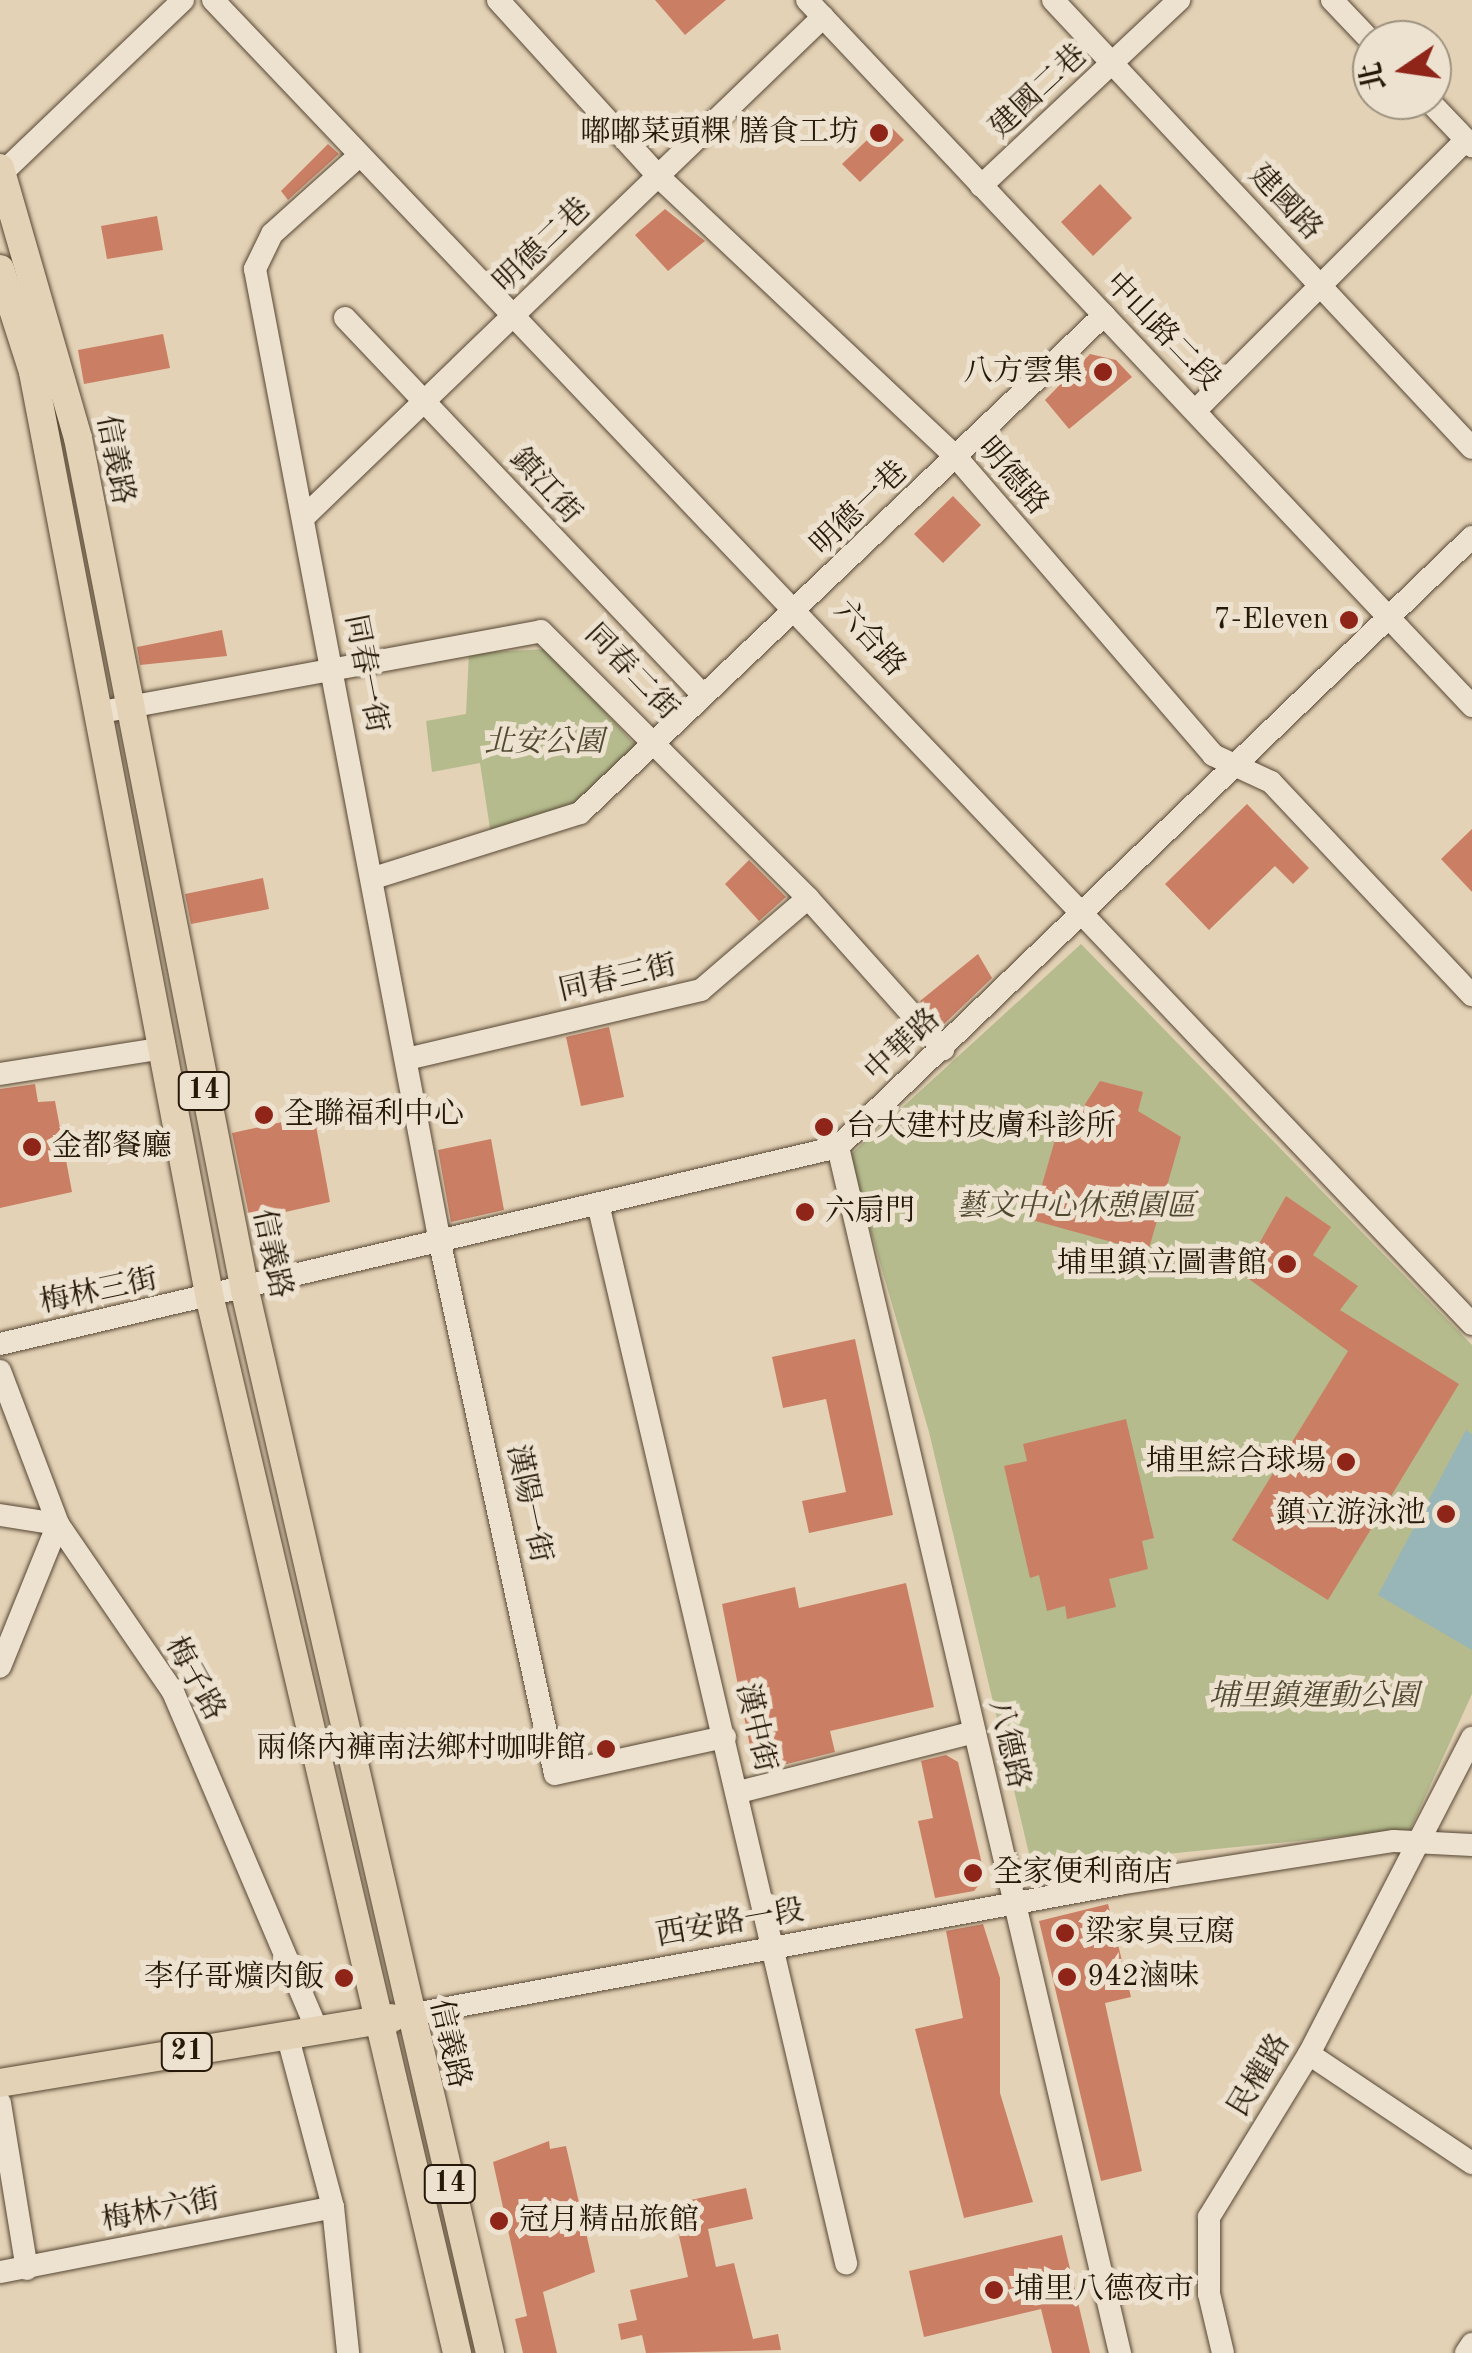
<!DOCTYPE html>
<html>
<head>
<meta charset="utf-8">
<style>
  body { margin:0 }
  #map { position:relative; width:1472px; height:2353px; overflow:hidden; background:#e4d2b6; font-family:"Old Standard TT","Noto Serif TC",serif }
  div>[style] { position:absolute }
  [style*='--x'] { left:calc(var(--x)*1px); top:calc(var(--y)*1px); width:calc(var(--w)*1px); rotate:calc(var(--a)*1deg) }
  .green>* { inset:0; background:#b5bb8d }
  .water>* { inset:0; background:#98b5b7 }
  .building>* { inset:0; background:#ca7f65 }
  .roads { filter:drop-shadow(0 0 2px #564734) drop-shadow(0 0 2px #564734) }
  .minor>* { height:22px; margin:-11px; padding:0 11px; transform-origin:11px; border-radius:11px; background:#ede2d0 }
  .major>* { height:28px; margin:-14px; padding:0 14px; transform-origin:14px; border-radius:14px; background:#e4d2b6 }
  .dots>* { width:28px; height:28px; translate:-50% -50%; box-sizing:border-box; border:5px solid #ede2d0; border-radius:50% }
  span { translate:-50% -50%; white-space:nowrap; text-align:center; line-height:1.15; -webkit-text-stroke:10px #ede2d0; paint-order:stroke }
  .shield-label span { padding:2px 8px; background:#ede2d0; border:2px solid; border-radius:8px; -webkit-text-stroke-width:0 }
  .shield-label { font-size:28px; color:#261909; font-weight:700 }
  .street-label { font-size:30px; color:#261909 }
  .poi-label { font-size:30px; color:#261909 }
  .right { translate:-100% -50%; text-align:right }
  .left { translate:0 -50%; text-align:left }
  .park-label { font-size:30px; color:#514a31; font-style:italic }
  .north { position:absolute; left:1352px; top:20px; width:100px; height:100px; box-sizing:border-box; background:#ede2d0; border:2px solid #9d9280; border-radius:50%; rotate:257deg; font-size:28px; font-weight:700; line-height:40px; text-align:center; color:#261909 }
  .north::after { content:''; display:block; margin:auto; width:35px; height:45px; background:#8f2418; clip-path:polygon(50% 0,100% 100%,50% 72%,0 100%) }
</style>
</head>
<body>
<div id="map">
  <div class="green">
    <i style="clip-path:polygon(548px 649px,636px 746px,573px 816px,491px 835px,480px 763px,432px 772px,426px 721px,466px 714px,469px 653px)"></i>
    <i style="clip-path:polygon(1081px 944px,1472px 1345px,1472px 1694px,1410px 1830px,1136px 1857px,1035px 1879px,929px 1432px,849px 1156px)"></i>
  </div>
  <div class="water">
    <i style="clip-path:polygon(1466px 1430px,1472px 1434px,1472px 1650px,1378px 1595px)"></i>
  </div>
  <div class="building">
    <i style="clip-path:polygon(655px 0,726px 0,685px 35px)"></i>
    <i style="clip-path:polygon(886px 122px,904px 140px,860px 182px,842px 164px)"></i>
    <i style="clip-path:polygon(328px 144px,339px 154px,288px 200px,281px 191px)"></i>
    <i style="clip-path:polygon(1100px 184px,1132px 218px,1093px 256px,1061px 222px)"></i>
    <i style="clip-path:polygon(665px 209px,705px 241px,668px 271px,635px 235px)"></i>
    <i style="clip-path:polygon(157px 216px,163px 250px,107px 259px,101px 226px)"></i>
    <i style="clip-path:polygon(163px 334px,170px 368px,84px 384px,78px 350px)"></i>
    <i style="clip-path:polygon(1090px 354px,1116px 360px,1132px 377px,1069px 429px,1045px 400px)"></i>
    <i style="clip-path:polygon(953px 496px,981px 525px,943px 563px,914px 534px)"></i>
    <i style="clip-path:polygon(222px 630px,227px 656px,140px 665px,137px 647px)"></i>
    <i style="clip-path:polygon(1247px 804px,1309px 868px,1293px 884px,1275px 866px,1209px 930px,1165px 884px)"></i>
    <i style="clip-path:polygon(1472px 829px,1472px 892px,1441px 859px)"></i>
    <i style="clip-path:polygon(749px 860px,786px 897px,759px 921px,725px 884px)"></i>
    <i style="clip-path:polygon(263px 878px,269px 909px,191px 924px,185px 894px)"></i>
    <i style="clip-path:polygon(978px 954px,992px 978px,942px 1026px,920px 1001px)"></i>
    <i style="clip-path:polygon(609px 1027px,624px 1097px,581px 1106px,566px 1037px)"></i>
    <i style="clip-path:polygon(1100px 1081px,1143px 1092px,1138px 1111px,1181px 1137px,1148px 1252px,1032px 1220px,1064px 1108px,1080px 1112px)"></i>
    <i style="clip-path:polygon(35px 1084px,38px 1102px,55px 1101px,72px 1192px,0 1208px,0 1089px)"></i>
    <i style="clip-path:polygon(314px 1115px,330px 1202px,250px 1220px,232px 1133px)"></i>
    <i style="clip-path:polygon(491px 1139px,504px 1210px,451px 1222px,438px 1150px)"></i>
    <i style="clip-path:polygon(1286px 1196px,1331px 1227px,1313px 1255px,1358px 1286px,1340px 1310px,1459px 1384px,1328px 1600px,1232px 1540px,1348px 1351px,1242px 1274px)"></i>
    <i style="clip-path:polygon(855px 1339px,893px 1515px,809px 1533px,802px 1501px,846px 1492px,826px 1399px,783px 1408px,772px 1357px)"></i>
    <i style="clip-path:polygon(1126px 1419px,1154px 1538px,1142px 1541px,1148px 1569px,1109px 1579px,1116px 1607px,1067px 1619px,1065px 1606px,1047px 1611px,1039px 1575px,1030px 1578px,1004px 1466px,1027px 1461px,1023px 1444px)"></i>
    <i style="clip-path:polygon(906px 1583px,934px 1707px,830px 1731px,835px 1752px,755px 1772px,722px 1604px,795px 1587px,799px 1608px)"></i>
    <i style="clip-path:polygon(946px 1755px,958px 1762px,985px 1877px,974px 1891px,935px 1898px,918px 1821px,933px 1818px,921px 1761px)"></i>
    <i style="clip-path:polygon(1108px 1904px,1131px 1997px,1105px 2003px,1142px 2171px,1101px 2181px,1039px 1921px)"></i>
    <i style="clip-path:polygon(983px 1924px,1000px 1978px,1000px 2093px,1033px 2202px,964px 2218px,915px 2029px,963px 2018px,946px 1931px)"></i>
    <i style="clip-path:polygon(549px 2141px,550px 2149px,566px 2146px,595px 2272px,543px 2292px,557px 2353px,523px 2353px,515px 2319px,527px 2316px,493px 2162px)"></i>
    <i style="clip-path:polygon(746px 2188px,753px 2219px,708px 2229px,716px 2267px,734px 2263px,753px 2339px,778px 2334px,781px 2350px,646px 2353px,642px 2335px,621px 2340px,618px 2324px,637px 2320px,630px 2290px,688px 2277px,672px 2204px)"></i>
    <i style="clip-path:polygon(1062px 2235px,1090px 2353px,1052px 2353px,1041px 2309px,924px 2337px,909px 2271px)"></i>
  </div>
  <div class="roads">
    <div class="minor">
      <i style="--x:213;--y:0;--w:1827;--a:46.44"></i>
      <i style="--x:498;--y:0;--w:239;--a:47.7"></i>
      <i style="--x:659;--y:177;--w:410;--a:43.3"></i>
      <i style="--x:957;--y:458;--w:392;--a:49.2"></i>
      <i style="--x:1213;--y:755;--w:64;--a:25"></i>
      <i style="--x:1271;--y:782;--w:293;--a:46.7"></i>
      <i style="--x:807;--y:0;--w:970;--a:46.71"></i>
      <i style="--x:1053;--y:0;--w:613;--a:46.92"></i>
      <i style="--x:1332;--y:0;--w:58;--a:46.4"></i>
      <i style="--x:1428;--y:100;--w:64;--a:46.3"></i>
      <i style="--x:360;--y:155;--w:118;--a:138.1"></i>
      <i style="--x:272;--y:234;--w:39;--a:116"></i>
      <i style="--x:255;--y:269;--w:997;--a:79.24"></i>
      <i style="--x:441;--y:1248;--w:538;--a:77.77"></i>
      <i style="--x:555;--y:1774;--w:174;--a:-12.3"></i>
      <i style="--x:0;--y:175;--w:253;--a:-43.7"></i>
      <i style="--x:981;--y:186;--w:272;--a:-43.2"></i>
      <i style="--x:345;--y:318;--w:518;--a:46.48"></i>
      <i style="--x:1196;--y:410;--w:382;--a:-45"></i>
      <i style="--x:304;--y:517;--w:721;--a:-43.93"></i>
      <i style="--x:96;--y:713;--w:452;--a:-10.4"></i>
      <i style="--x:541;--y:631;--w:378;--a:45"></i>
      <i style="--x:808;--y:898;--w:203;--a:48.2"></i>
      <i style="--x:374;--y:878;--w:216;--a:-17.5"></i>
      <i style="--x:580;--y:813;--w:723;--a:-43.54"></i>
      <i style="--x:411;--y:1058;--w:298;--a:-13.2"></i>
      <i style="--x:701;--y:990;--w:141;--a:-40.7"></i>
      <i style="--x:0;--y:1074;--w:160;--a:-9"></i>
      <i style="--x:838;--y:1147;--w:1239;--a:76.84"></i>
      <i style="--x:599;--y:1208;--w:1084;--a:76.82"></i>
      <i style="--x:0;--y:1344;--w:861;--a:-13.23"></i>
      <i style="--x:838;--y:1147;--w:880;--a:-43.89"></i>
      <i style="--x:0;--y:1371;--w:164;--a:69.2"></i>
      <i style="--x:58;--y:1524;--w:204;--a:55.6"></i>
      <i style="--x:173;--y:1692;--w:365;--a:66.9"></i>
      <i style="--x:0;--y:1515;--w:59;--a:8.8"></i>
      <i style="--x:58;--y:1524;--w:154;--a:112.1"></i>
      <i style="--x:739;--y:1792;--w:243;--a:-14.3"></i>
      <i style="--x:409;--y:2015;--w:722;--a:-10.45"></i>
      <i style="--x:1119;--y:1884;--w:278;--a:-8.9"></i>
      <i style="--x:1394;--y:1841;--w:78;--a:2.9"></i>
      <i style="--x:287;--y:2034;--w:179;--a:75.1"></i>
      <i style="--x:333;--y:2207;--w:147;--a:84.1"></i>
      <i style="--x:1309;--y:2054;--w:196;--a:33.8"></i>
      <i style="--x:0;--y:2103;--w:168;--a:80.8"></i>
      <i style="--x:0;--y:2272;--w:339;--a:-11"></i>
      <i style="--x:1223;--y:2353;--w:61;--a:-103.3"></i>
      <i style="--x:1209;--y:2294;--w:77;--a:-90"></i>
      <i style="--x:1209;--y:2217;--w:191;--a:-58.5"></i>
      <i style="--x:1309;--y:2054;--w:356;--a:-62.7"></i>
      <i style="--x:1466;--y:2353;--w:11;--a:-56"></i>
    </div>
    <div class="major">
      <i style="--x:0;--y:168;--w:281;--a:73.9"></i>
      <i style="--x:78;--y:438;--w:869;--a:78.92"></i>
      <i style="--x:245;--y:1291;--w:1090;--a:77.01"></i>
      <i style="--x:0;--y:269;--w:108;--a:72.2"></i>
      <i style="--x:33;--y:372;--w:944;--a:79.19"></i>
      <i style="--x:210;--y:1299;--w:1083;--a:76.81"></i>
      <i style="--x:0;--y:2083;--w:397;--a:-9.4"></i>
    </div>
  </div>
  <div class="dots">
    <i style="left:879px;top:133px;background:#8f2418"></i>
    <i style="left:1103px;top:372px;background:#8f2418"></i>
    <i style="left:1349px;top:620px;background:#8f2418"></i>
    <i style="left:264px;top:1115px;background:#8f2418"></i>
    <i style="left:824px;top:1127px;background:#8f2418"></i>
    <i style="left:32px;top:1147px;background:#8f2418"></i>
    <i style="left:805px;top:1212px;background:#8f2418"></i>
    <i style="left:1287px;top:1264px;background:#8f2418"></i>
    <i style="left:1346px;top:1462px;background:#8f2418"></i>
    <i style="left:1446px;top:1514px;background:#8f2418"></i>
    <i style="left:606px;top:1749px;background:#8f2418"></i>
    <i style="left:973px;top:1873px;background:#8f2418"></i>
    <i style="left:1065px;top:1933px;background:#8f2418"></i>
    <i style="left:1067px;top:1977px;background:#8f2418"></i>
    <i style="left:344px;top:1978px;background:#8f2418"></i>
    <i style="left:499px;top:2221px;background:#8f2418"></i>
    <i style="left:994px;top:2290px;background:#8f2418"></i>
  </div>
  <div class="shield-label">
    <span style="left:204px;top:1091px">14</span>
    <span style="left:187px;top:2052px">21</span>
    <span style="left:450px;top:2184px">14</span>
  </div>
  <div class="street-label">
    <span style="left:1039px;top:92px;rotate:-43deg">建國二巷</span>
    <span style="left:1285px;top:203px;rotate:47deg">建國路</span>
    <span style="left:543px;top:246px;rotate:-44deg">明德二巷</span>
    <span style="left:1162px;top:332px;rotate:46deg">中山路二段</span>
    <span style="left:114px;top:460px;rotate:79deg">信義路</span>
    <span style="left:1012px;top:477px;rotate:49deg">明德路</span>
    <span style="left:545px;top:487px;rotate:48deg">鎮江街</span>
    <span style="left:860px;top:509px;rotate:-44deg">明德一巷</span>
    <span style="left:869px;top:639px;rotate:48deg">六合路</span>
    <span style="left:631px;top:673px;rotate:46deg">同春二街</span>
    <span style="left:365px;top:674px;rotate:79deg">同春一街</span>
    <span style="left:618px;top:979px;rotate:-13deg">同春三街</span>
    <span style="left:903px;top:1046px;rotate:-43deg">中華路</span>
    <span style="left:271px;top:1254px;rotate:78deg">信義路</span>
    <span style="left:99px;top:1292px;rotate:-12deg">梅林三街</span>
    <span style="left:528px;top:1504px;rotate:78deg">漢陽一街</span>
    <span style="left:194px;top:1679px;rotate:61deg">梅子路</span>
    <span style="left:755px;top:1728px;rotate:77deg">漢中街</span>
    <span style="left:1008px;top:1744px;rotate:77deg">八德路</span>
    <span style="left:730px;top:1924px;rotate:-10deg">西安路一段</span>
    <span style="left:449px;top:2044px;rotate:77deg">信義路</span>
    <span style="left:1260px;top:2076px;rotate:-59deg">民權路</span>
    <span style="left:161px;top:2211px;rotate:-11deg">梅林六街</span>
  </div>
  <div class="poi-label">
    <span class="right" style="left:859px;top:133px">嘟嘟菜頭粿 膳食工坊</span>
    <span class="right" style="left:1083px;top:372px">八方雲集</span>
    <span class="right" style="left:1329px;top:620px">7-Eleven</span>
    <span class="left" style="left:284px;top:1115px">全聯福利中心</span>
    <span class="left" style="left:846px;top:1127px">台大建村皮膚科診所</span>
    <span class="left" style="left:52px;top:1147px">金都餐廳</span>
    <span class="left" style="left:825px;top:1212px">六扇門</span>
    <span class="right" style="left:1267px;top:1264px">埔里鎮立圖書館</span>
    <span class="right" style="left:1326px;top:1462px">埔里綜合球場</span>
    <span class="right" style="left:1426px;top:1514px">鎮立游泳池</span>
    <span class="right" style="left:586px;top:1749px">兩條內褲南法鄉村咖啡館</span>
    <span class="left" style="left:993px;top:1873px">全家便利商店</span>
    <span class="left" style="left:1085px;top:1933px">梁家臭豆腐</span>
    <span class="left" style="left:1087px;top:1977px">942滷味</span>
    <span class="right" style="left:324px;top:1978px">李仔哥爌肉飯</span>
    <span class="left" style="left:519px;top:2221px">冠月精品旅館</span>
    <span class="left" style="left:1014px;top:2290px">埔里八德夜市</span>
  </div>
  <div class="park-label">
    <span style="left:544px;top:743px">北安公園</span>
    <span style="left:1076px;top:1207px">藝文中心休憩園區</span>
    <span style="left:1314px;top:1697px">埔里鎮運動公園</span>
  </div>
  <div class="north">北</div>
</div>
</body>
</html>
